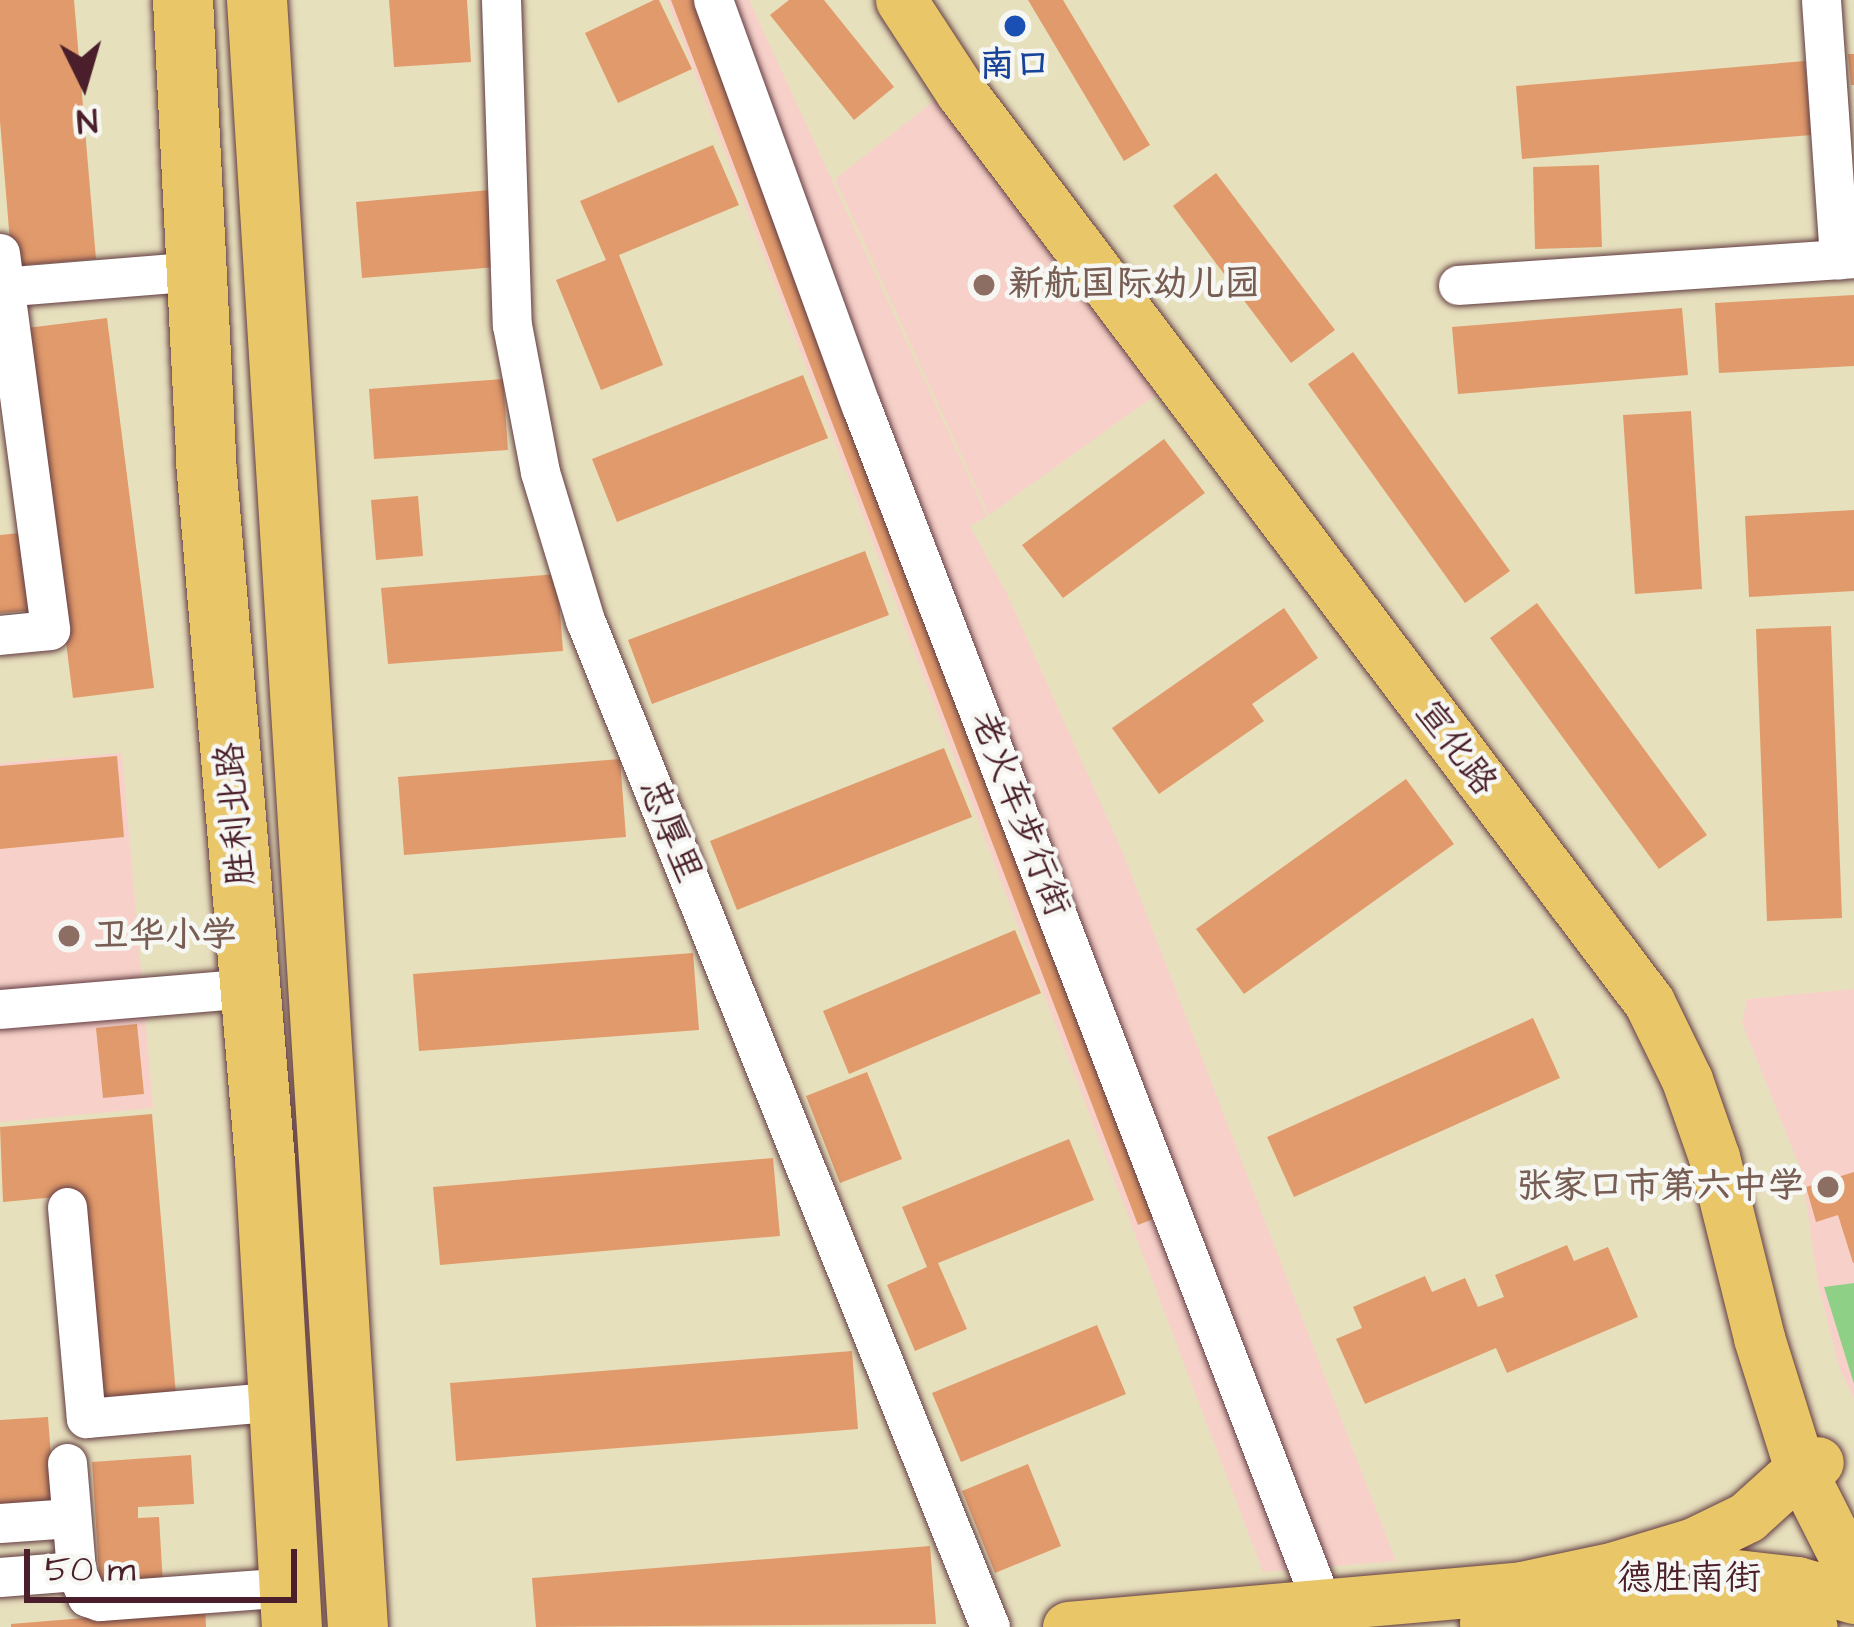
<!DOCTYPE html>
<html>
<head>
<meta charset="utf-8">
<style>
  body { margin:0 }
  #map { position:relative; width:1854px; height:1627px; overflow:hidden; background:#e7e0bd; font-family:"Architects Daughter","LXGW WenKai TC",sans-serif }
  div>[style] { position:absolute }
  [style*='--x'] { left:calc(var(--x)*1px); top:calc(var(--y)*1px); width:calc(var(--w)*1px); rotate:calc(var(--a)*1deg) }
  .built>* { inset:0; background:#f7d1c9 }
  .green>* { inset:0; background:#8fd087 }
  .building>* { inset:0; background:#e19a6b }
  .roads { filter:drop-shadow(0 0 3px #623c41) drop-shadow(0 0 3px #623c41) }
  .minor>* { height:39px; margin:-19.5px; padding:0 19.5px; transform-origin:19.5px; border-radius:19.5px; background:#fff }
  .major>* { height:51px; margin:-25.5px; padding:0 25.5px; transform-origin:25.5px; border-radius:25.5px; background:#e9c769 }
  .highway>* { height:60px; margin:-30px; padding:0 30px; transform-origin:30px; border-radius:30px; background:#e9c769 }
  .dots>* { width:33px; height:33px; translate:-50% -50%; box-sizing:border-box; border:6px solid #f6f6f2; border-radius:50% }
  span { translate:-50% -50%; white-space:nowrap; text-align:center; line-height:1.15; -webkit-text-stroke:9px #f6f6f2; paint-order:stroke }
  .transit-label { font-size:36px; color:#164399; font-weight:700 }
  .education-label { font-size:36px; color:#785e54; font-weight:700 }
  .left { translate:0 -50%; text-align:left }
  .right { translate:-100% -50%; text-align:right }
  .street-label { font-size:36px; color:#4a1f2b }
  .north { position:absolute; left:24px; top:24px; width:120px; height:120px; -webkit-text-stroke:9px #f6f6f2; paint-order:stroke; rotate:175deg; font-size:33px; font-weight:700; line-height:48px; text-align:center; color:#4a1f2b }
  .north::after { content:''; display:block; margin:auto; width:42px; height:54px; background:#4a1f2b; clip-path:polygon(50% 0,100% 100%,50% 72%,0 100%) }
  .scale { position:absolute; left:24px; top:1549px; width:273px; height:54px; box-sizing:border-box; border:6px solid #4a1f2b; border-top:0; padding-left:15px; font-size:36px; line-height:42px; white-space:nowrap; color:#4a1f2b; -webkit-text-stroke:9px #f6f6f2; paint-order:stroke }
</style>
</head>
<body>
<div id="map">
  <div class="built">
    <i style="clip-path:polygon(667px 0,749px 0,987px 516px,970px 526px,1006px 592px,1123px 853px,1396px 1561px,1263px 1572px)"></i>
    <i style="clip-path:polygon(944px 93px,1161px 391px,989px 515px,835px 179px)"></i>
    <i style="clip-path:polygon(122px 753px,153px 1108px,0 1122px,0 763px)"></i>
    <i style="clip-path:polygon(1854px 989px,1854px 1399px,1840px 1370px,1818px 1284px,1802px 1173px,1742px 1023px,1747px 999px)"></i>
  </div>
  <div class="green">
    <i style="clip-path:polygon(1854px 1283px,1854px 1384px,1824px 1287px)"></i>
  </div>
  <div class="building">
    <i style="clip-path:polygon(0 0,74px 0,96px 259px,12px 266px,0 121px)"></i>
    <i style="clip-path:polygon(389px 0,467px 0,471px 62px,394px 67px)"></i>
    <i style="clip-path:polygon(654px 0,659px 0,692px 69px,618px 103px,585px 33px)"></i>
    <i style="clip-path:polygon(671px 0,694px 0,1161px 1216px,1138px 1225px)"></i>
    <i style="clip-path:polygon(789px 0,824px 0,894px 87px,854px 120px,770px 15px)"></i>
    <i style="clip-path:polygon(1028px 0,1063px 0,1150px 145px,1124px 161px)"></i>
    <i style="clip-path:polygon(1848px 54px,1854px 54px,1854px 85px,1851px 85px)"></i>
    <i style="clip-path:polygon(1805px 61px,1811px 135px,1522px 159px,1516px 86px)"></i>
    <i style="clip-path:polygon(713px 145px,739px 205px,619px 255px,663px 365px,601px 390px,556px 280px,606px 260px,580px 201px)"></i>
    <i style="clip-path:polygon(1599px 165px,1602px 247px,1535px 249px,1533px 167px)"></i>
    <i style="clip-path:polygon(1216px 173px,1335px 330px,1291px 363px,1173px 206px)"></i>
    <i style="clip-path:polygon(490px 190px,497px 267px,362px 278px,356px 202px)"></i>
    <i style="clip-path:polygon(1854px 295px,1854px 366px,1719px 373px,1715px 303px)"></i>
    <i style="clip-path:polygon(1682px 308px,1688px 375px,1458px 394px,1452px 327px)"></i>
    <i style="clip-path:polygon(107px 318px,154px 688px,73px 698px,27px 328px)"></i>
    <i style="clip-path:polygon(1353px 352px,1510px 571px,1465px 603px,1308px 384px)"></i>
    <i style="clip-path:polygon(803px 375px,828px 438px,617px 522px,592px 459px)"></i>
    <i style="clip-path:polygon(503px 379px,508px 450px,374px 459px,369px 389px)"></i>
    <i style="clip-path:polygon(1691px 411px,1702px 589px,1635px 594px,1623px 415px)"></i>
    <i style="clip-path:polygon(1164px 439px,1205px 493px,1063px 598px,1022px 545px)"></i>
    <i style="clip-path:polygon(418px 496px,423px 556px,376px 560px,371px 500px)"></i>
    <i style="clip-path:polygon(1854px 510px,1854px 591px,1749px 597px,1745px 516px)"></i>
    <i style="clip-path:polygon(29px 532px,35px 610px,0 613px,0 535px)"></i>
    <i style="clip-path:polygon(865px 551px,889px 615px,652px 704px,628px 640px)"></i>
    <i style="clip-path:polygon(557px 574px,563px 651px,388px 664px,381px 588px)"></i>
    <i style="clip-path:polygon(1537px 603px,1707px 835px,1659px 869px,1490px 638px)"></i>
    <i style="clip-path:polygon(1284px 608px,1318px 658px,1252px 704px,1264px 721px,1159px 794px,1112px 728px)"></i>
    <i style="clip-path:polygon(1831px 626px,1842px 918px,1767px 921px,1756px 629px)"></i>
    <i style="clip-path:polygon(944px 748px,972px 817px,737px 910px,710px 841px)"></i>
    <i style="clip-path:polygon(117px 756px,124px 837px,0 849px,0 766px)"></i>
    <i style="clip-path:polygon(620px 759px,626px 837px,404px 855px,398px 777px)"></i>
    <i style="clip-path:polygon(1406px 779px,1454px 844px,1244px 994px,1196px 929px)"></i>
    <i style="clip-path:polygon(1015px 930px,1041px 993px,849px 1074px,823px 1011px)"></i>
    <i style="clip-path:polygon(693px 953px,699px 1030px,419px 1051px,413px 974px)"></i>
    <i style="clip-path:polygon(1533px 1018px,1560px 1078px,1294px 1197px,1267px 1137px)"></i>
    <i style="clip-path:polygon(137px 1024px,144px 1094px,103px 1098px,96px 1028px)"></i>
    <i style="clip-path:polygon(867px 1072px,902px 1159px,840px 1183px,806px 1096px)"></i>
    <i style="clip-path:polygon(152px 1114px,176px 1395px,94px 1402px,77px 1195px,3px 1202px,0 1127px)"></i>
    <i style="clip-path:polygon(1069px 1139px,1094px 1200px,938px 1263px,967px 1329px,915px 1351px,887px 1285px,927px 1267px,902px 1207px)"></i>
    <i style="clip-path:polygon(773px 1158px,780px 1236px,440px 1265px,433px 1187px)"></i>
    <i style="clip-path:polygon(1854px 1172px,1854px 1263px,1853px 1263px,1838px 1215px,1816px 1222px,1806px 1187px)"></i>
    <i style="clip-path:polygon(1567px 1245px,1574px 1261px,1608px 1247px,1638px 1317px,1507px 1373px,1496px 1348px,1365px 1404px,1336px 1339px,1362px 1328px,1353px 1307px,1425px 1276px,1432px 1292px,1465px 1278px,1478px 1307px,1504px 1297px,1495px 1275px)"></i>
    <i style="clip-path:polygon(1097px 1325px,1126px 1394px,961px 1462px,932px 1393px)"></i>
    <i style="clip-path:polygon(852px 1351px,858px 1429px,456px 1461px,450px 1383px)"></i>
    <i style="clip-path:polygon(48px 1417px,55px 1507px,0 1512px,0 1420px)"></i>
    <i style="clip-path:polygon(191px 1455px,194px 1504px,138px 1507px,138px 1518px,159px 1517px,163px 1584px,100px 1588px,92px 1462px)"></i>
    <i style="clip-path:polygon(1028px 1464px,1061px 1546px,995px 1573px,962px 1491px)"></i>
    <i style="clip-path:polygon(930px 1546px,936px 1624px,536px 1627px,532px 1578px)"></i>
    <i style="clip-path:polygon(205px 1608px,206px 1627px,11px 1627px,11px 1624px)"></i>
  </div>
  <div class="roads">
    <div class="minor">
      <i style="--x:501;--y:0;--w:325;--a:88.1"></i>
      <i style="--x:512;--y:325;--w:150;--a:79.2"></i>
      <i style="--x:540;--y:472;--w:155;--a:73.1"></i>
      <i style="--x:585;--y:620;--w:1085;--a:68.09"></i>
      <i style="--x:713;--y:0;--w:432;--a:70"></i>
      <i style="--x:861;--y:406;--w:1308;--a:68.95"></i>
      <i style="--x:1821;--y:0;--w:260;--a:86"></i>
      <i style="--x:0;--y:253;--w:380;--a:82.4"></i>
      <i style="--x:50;--y:630;--w:50;--a:174.3"></i>
      <i style="--x:1458;--y:285;--w:397;--a:-3.9"></i>
      <i style="--x:0;--y:287;--w:198;--a:-4.6"></i>
      <i style="--x:0;--y:1009;--w:251;--a:-4.8"></i>
      <i style="--x:67;--y:1207;--w:212;--a:84.9"></i>
      <i style="--x:86;--y:1418;--w:194;--a:-5"></i>
      <i style="--x:67;--y:1463;--w:108;--a:85.2"></i>
      <i style="--x:0;--y:1523;--w:71;--a:-4"></i>
      <i style="--x:0;--y:1577;--w:76;--a:-4.5"></i>
      <i style="--x:76;--y:1571;--w:28;--a:67"></i>
      <i style="--x:87;--y:1597;--w:13;--a:18"></i>
      <i style="--x:99;--y:1601;--w:192;--a:-4.2"></i>
    </div>
    <div class="major">
      <i style="--x:901;--y:0;--w:110;--a:56.9"></i>
      <i style="--x:961;--y:92;--w:1141;--a:52.91"></i>
      <i style="--x:1649;--y:1002;--w:87;--a:64"></i>
      <i style="--x:1687;--y:1080;--w:82;--a:70.7"></i>
      <i style="--x:1714;--y:1157;--w:187;--a:76"></i>
      <i style="--x:1759;--y:1338;--w:137;--a:72.6"></i>
      <i style="--x:1800;--y:1469;--w:120;--a:63.2"></i>
      <i style="--x:1719;--y:1573;--w:79;--a:6.6"></i>
      <i style="--x:1797;--y:1582;--w:59;--a:15.7"></i>
      <i style="--x:1485;--y:1623;--w:238;--a:-5.1"></i>
      <i style="--x:1722;--y:1602;--w:93;--a:15.5"></i>
      <i style="--x:1068;--y:1627;--w:456;--a:-5"></i>
      <i style="--x:1522;--y:1587;--w:95;--a:-12.1"></i>
      <i style="--x:1615;--y:1567;--w:83;--a:-16.9"></i>
      <i style="--x:1694;--y:1543;--w:59;--a:-26.1"></i>
      <i style="--x:1747;--y:1517;--w:72;--a:-42.2"></i>
      <i style="--x:1800;--y:1469;--w:19;--a:-21"></i>
    </div>
    <div class="highway">
      <i style="--x:183;--y:0;--w:463;--a:87.1"></i>
      <i style="--x:206;--y:462;--w:700;--a:85.17"></i>
      <i style="--x:265;--y:1160;--w:468;--a:86.7"></i>
      <i style="--x:257;--y:0;--w:1630;--a:86.45"></i>
    </div>
  </div>
  <div class="dots">
    <i style="left:1015px;top:26px;background:#1a4fb4"></i>
    <i style="left:984px;top:285px;background:#8d6e63"></i>
    <i style="left:69px;top:936px;background:#8d6e63"></i>
    <i style="left:1828px;top:1187px;background:#8d6e63"></i>
  </div>
  <div class="transit-label">
    <span style="left:1015px;top:66px">南口</span>
  </div>
  <div class="education-label">
    <span class="left" style="left:1008px;top:285px">新航国际幼儿园</span>
    <span class="left" style="left:93px;top:936px">卫华小学</span>
    <span class="right" style="left:1804px;top:1187px">张家口市第六中学</span>
  </div>
  <div class="street-label">
    <span style="left:1456px;top:748px;rotate:53deg">宣化路</span>
    <span style="left:236px;top:814px;rotate:-95deg">胜利北路</span>
    <span style="left:1020px;top:814px;rotate:69deg">老火车步行街</span>
    <span style="left:670px;top:831px;rotate:68deg">忠厚里</span>
    <span style="left:1689px;top:1579px">德胜南街</span>
  </div>
  <div class="north">N</div>
  <div class="scale">50 m</div>
</div>
</body>
</html>
